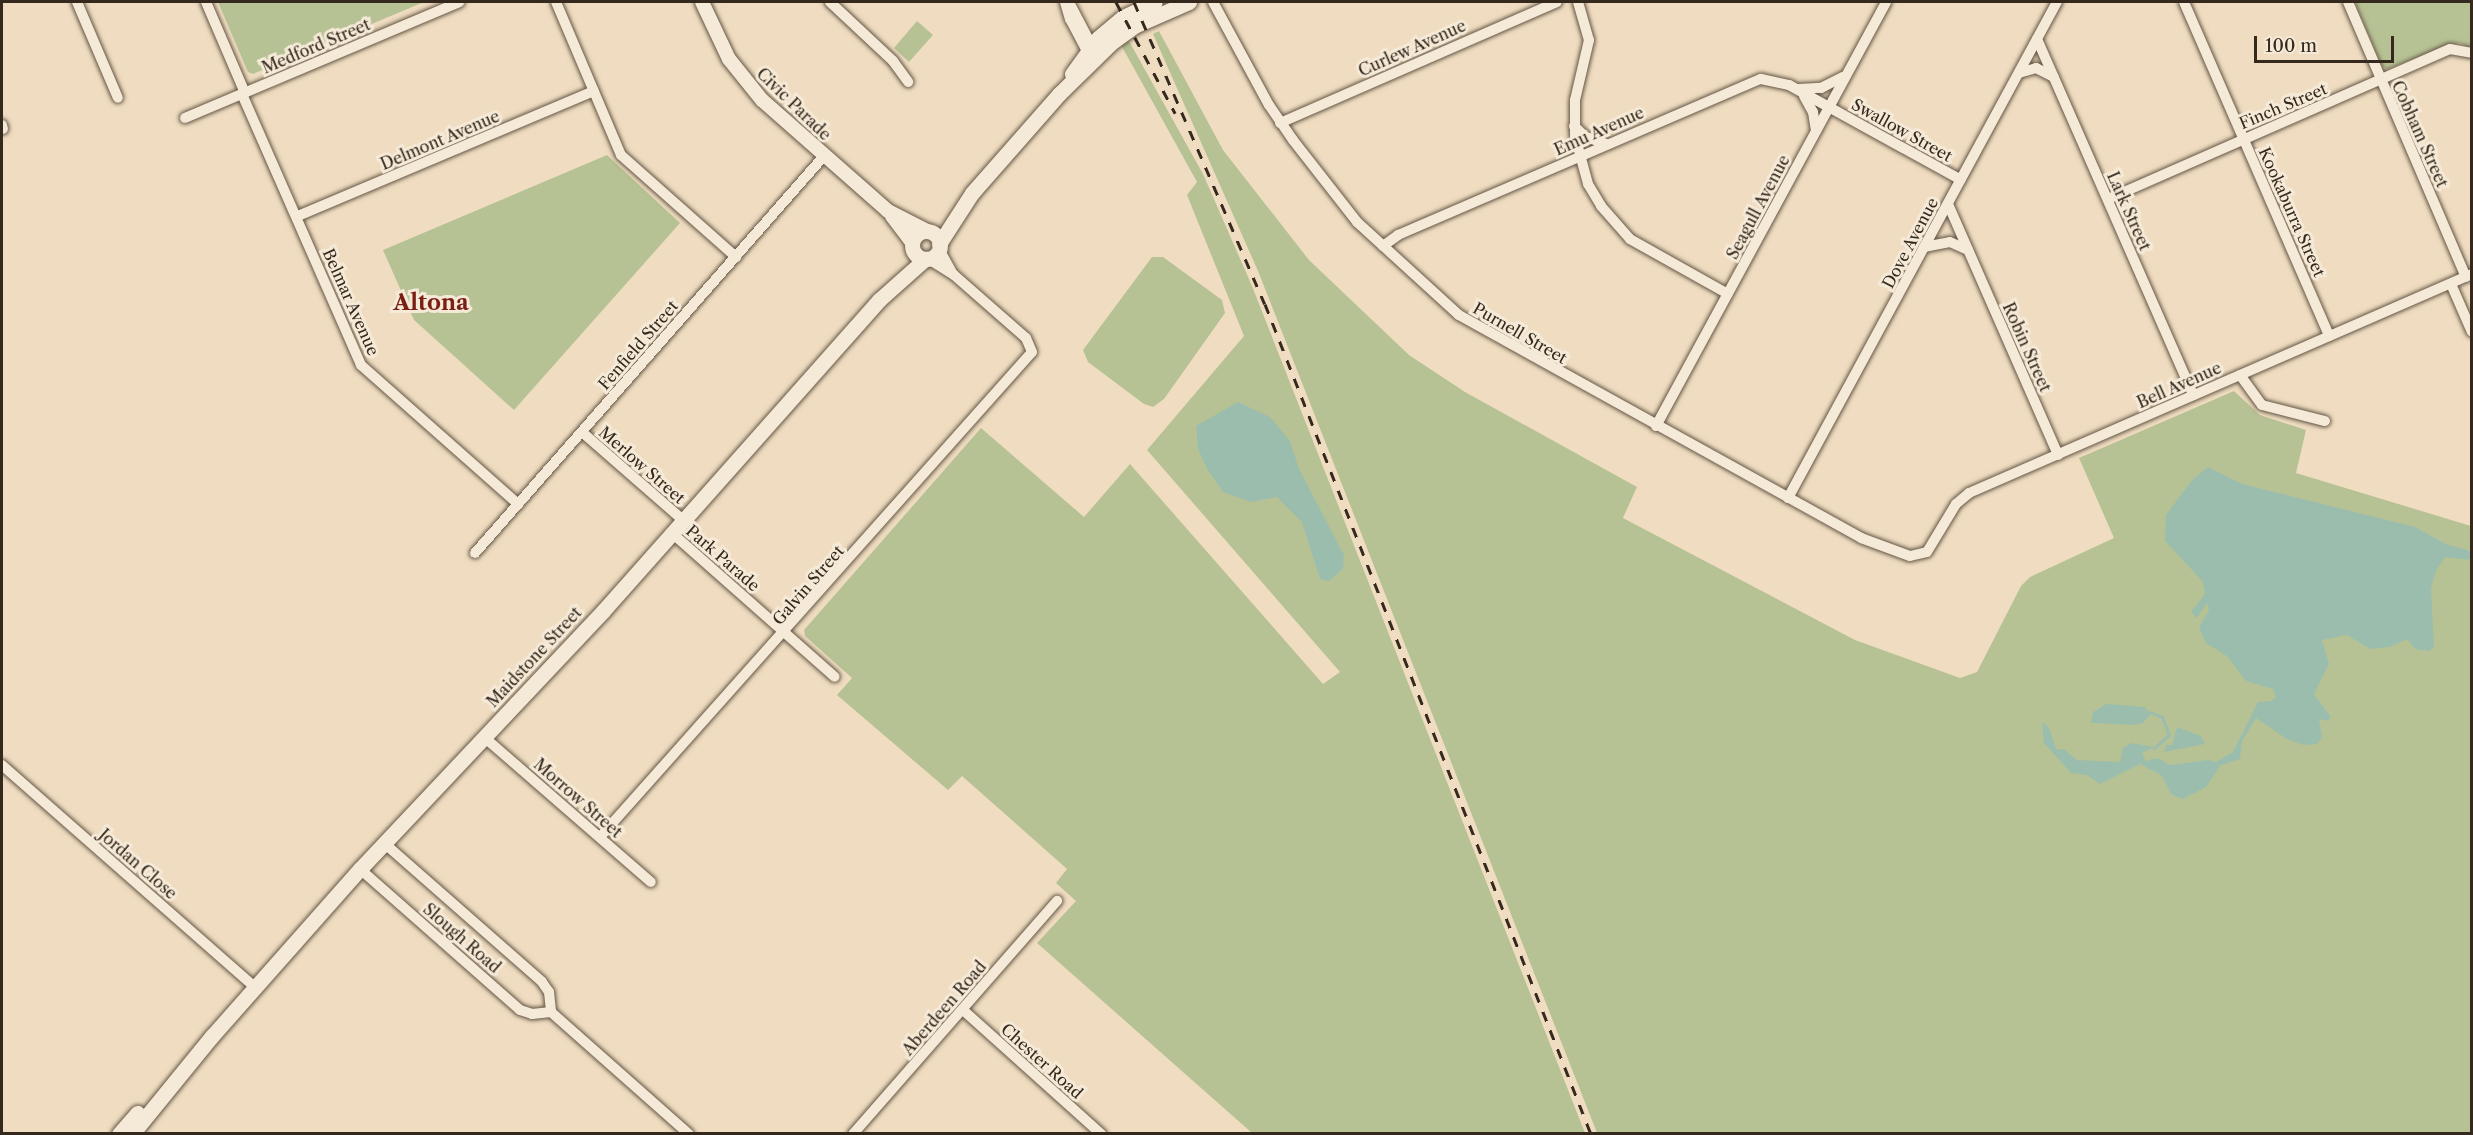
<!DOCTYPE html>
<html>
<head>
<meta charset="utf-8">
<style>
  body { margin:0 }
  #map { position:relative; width:2473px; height:1135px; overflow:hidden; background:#f0ddc1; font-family:"Libre Caslon Text",serif }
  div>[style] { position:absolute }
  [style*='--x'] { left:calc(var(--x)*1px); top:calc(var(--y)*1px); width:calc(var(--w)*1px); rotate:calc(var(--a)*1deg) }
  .green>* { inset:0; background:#b7c294 }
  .water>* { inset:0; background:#9bbdad }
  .stream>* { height:3px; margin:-1.5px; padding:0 1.5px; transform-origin:1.5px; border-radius:1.5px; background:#9bbdad }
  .roads { filter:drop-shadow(0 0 2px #635645) drop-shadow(0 0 2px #635645) }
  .minor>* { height:10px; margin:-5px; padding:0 5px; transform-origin:5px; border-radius:5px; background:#f5e9d7 }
  .tertiary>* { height:14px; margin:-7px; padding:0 7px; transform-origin:7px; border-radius:7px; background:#f5e9d7 }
  .secondary>* { height:15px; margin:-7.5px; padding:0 7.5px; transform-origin:7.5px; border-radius:7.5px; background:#f5e9d7 }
  .secondary>.ring { margin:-7.5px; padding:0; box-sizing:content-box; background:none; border:15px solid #f5e9d7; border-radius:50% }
  .rail>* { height:3px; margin-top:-1.5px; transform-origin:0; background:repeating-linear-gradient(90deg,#34291c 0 10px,transparent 0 20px) }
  span { translate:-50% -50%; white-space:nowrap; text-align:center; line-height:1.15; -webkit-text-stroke:6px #f5e9d7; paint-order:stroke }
  .street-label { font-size:16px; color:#34291c }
  .district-label { font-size:22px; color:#7a1f14; font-weight:700 }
  .frame { position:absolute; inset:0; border:3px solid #34291c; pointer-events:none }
  .scale { position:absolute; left:2254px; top:36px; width:140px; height:27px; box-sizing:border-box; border:3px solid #34291c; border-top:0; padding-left:8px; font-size:18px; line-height:21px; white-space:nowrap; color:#34291c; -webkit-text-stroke:4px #f5e9d7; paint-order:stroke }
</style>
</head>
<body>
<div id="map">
  <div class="green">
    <i style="clip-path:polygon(218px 2px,424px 2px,253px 74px,248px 72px)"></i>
    <i style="clip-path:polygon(2355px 2px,2471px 2px,2471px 48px,2460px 43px,2448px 45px,2387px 69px,2382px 66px)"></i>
    <i style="clip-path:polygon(917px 21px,933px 35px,909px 62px,894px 48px)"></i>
    <i style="clip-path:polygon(1159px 31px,1223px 150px,1309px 260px,1409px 355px,1465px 392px,1637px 487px,1623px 518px,1855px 640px,1960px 678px,1977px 672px,2021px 586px,2030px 577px,2114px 538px,2079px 458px,2234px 391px,2260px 415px,2306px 430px,2296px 473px,2471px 526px,2471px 551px,2467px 550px,2467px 559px,2472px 560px,2471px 1133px,1597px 1133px,1258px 271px,1153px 34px)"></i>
    <i style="clip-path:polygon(1129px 41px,1203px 174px,1252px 286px,1585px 1133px,1252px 1133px,1037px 943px,1076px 901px,1056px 883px,1067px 869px,962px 776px,948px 790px,837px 695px,852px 678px,805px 636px,804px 630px,981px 428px,1084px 517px,1130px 464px,1323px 684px,1340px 672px,1147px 450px,1244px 336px,1187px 195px,1197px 182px,1121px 45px)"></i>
    <i style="clip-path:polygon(607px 155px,680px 223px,514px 410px,414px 320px,383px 250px)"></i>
    <i style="clip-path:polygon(1152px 257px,1163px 257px,1222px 300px,1225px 313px,1164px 399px,1153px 407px,1144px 404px,1088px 362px,1083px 350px)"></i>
  </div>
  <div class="water">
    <i style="clip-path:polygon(1238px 402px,1270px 417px,1290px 441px,1299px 469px,1344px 555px,1343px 569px,1329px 581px,1320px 579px,1302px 522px,1277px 497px,1251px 502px,1223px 492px,1208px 470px,1198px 449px,1196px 426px)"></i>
    <i style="clip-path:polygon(2208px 467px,2242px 484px,2415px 527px,2448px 545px,2471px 551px,2471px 560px,2445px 557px,2436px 571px,2431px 588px,2434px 647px,2429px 651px,2415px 649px,2407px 639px,2390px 647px,2370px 649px,2347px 635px,2322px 640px,2329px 664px,2314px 694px,2331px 717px,2328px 721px,2319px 719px,2322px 737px,2317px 744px,2303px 745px,2287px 739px,2256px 718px,2242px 741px,2240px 759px,2221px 765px,2206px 787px,2183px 799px,2172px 795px,2161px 775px,2140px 764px,2100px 784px,2087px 775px,2071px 773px,2044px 743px,2042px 722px,2049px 728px,2056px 749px,2065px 750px,2077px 760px,2120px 762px,2123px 748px,2131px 743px,2154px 747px,2142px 753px,2146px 761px,2158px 758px,2170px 765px,2208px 760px,2216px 762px,2233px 752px,2258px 702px,2271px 701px,2276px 697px,2273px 689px,2246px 681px,2227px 656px,2206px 643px,2199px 628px,2209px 610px,2207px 603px,2197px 618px,2191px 612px,2205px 594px,2203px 582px,2165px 541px,2166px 515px,2192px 480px)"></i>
    <i style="clip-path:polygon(2106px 704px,2145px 707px,2150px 715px,2143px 723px,2134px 725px,2091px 723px,2093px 712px)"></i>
    <i style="clip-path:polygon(2177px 727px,2201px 736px,2205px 744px,2164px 752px,2166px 745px,2172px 745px)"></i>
  </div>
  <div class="stream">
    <i style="--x:2149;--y:712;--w:14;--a:21"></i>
    <i style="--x:2162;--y:717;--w:19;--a:69"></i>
    <i style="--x:2169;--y:735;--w:20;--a:139"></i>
  </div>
  <div class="roads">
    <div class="minor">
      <i style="--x:77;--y:2;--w:104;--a:66.9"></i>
      <i style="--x:206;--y:2;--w:99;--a:66.8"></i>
      <i style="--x:556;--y:2;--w:166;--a:67"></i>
      <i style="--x:621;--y:155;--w:154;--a:41.6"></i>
      <i style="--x:830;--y:2;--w:86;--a:43.1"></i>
      <i style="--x:893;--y:61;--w:26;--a:54"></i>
      <i style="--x:1065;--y:2;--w:18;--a:74"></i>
      <i style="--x:1070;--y:19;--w:36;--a:62"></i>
      <i style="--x:1069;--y:2;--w:50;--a:62.4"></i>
      <i style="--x:1213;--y:2;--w:117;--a:61.5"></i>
      <i style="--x:1269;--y:105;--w:42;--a:55.6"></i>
      <i style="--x:1293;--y:140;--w:104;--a:52"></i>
      <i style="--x:1357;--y:222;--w:138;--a:42.4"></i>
      <i style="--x:1459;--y:315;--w:460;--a:29"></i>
      <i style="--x:1861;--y:538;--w:52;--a:20.2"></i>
      <i style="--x:1910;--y:556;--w:17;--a:-13"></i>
      <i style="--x:1927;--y:552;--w:56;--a:-58.9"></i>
      <i style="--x:1956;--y:504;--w:17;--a:-40"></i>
      <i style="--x:1969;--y:493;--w:549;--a:-23.53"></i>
      <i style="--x:1578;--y:2;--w:40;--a:74"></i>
      <i style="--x:1589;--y:40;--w:62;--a:103.1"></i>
      <i style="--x:1575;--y:100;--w:36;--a:90"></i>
      <i style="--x:1575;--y:136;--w:50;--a:74.8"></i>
      <i style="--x:1588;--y:184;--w:26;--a:59"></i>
      <i style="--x:1601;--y:206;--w:44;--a:48.7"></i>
      <i style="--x:1630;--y:239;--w:112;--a:29.3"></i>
      <i style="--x:2184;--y:2;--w:364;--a:66.5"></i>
      <i style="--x:2348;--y:2;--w:299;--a:66.8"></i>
      <i style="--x:2037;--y:39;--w:389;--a:66.3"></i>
      <i style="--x:2019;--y:73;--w:18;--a:-16"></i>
      <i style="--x:2036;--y:68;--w:20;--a:27"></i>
      <i style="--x:1799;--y:89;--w:22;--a:-3"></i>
      <i style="--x:1821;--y:88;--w:25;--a:-27"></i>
      <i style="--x:242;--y:94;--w:296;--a:66.3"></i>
      <i style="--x:361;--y:365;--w:210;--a:41.5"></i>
      <i style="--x:1804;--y:96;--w:18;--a:61"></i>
      <i style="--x:1813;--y:112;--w:19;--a:81"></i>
      <i style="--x:185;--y:118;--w:298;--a:-22.9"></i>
      <i style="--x:1280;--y:123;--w:302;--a:-23.6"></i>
      <i style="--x:2;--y:125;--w:4;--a:76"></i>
      <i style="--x:1574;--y:126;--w:16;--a:43"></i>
      <i style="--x:1586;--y:137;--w:21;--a:19"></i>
      <i style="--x:2108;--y:199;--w:373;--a:-23.7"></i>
      <i style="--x:2450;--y:49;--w:22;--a:10"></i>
      <i style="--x:1948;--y:204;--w:274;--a:66.3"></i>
      <i style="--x:298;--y:216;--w:321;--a:-22.9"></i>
      <i style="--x:1383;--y:246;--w:19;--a:-36"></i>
      <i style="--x:1398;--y:235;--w:395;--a:-23.3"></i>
      <i style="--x:1761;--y:79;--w:29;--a:12"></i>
      <i style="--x:1789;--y:85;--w:196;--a:28.9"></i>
      <i style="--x:1924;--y:247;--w:26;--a:-11"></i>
      <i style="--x:1950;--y:242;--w:20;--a:24"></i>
      <i style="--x:939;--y:249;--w:26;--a:61"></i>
      <i style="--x:2451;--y:284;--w:52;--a:66.4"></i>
      <i style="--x:2240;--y:375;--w:37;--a:54"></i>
      <i style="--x:2262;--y:405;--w:65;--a:14.3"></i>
      <i style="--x:1656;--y:426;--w:482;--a:-61.5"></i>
      <i style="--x:582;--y:432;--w:134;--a:41.1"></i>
      <i style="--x:1788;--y:498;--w:564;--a:-61.53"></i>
      <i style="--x:672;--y:533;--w:217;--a:41.5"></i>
      <i style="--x:475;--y:553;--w:529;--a:-48.68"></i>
      <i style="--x:484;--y:737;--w:221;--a:41"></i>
      <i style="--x:2;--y:765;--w:337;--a:41.3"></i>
      <i style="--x:600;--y:837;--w:649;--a:-48.31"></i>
      <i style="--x:1032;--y:352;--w:15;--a:-113"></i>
      <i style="--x:1026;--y:338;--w:96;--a:-138.8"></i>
      <i style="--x:954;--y:275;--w:31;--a:-148"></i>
      <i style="--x:384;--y:843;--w:210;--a:41.3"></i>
      <i style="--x:542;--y:982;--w:12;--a:55"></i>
      <i style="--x:549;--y:992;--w:20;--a:84"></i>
      <i style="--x:551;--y:1012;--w:184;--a:41.5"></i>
      <i style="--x:360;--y:869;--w:213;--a:41.4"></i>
      <i style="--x:520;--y:1010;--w:13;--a:18"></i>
      <i style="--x:532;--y:1014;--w:19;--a:-6"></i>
      <i style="--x:963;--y:1010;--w:186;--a:41.9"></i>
      <i style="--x:853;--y:1134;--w:310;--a:-48.8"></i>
    </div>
    <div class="tertiary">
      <i style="--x:702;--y:2;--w:63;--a:64.7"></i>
      <i style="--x:729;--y:59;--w:53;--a:51.2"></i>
      <i style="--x:762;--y:100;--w:168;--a:41.4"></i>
      <i style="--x:888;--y:211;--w:44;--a:27.1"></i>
      <i style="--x:892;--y:216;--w:34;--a:53"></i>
    </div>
    <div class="secondary">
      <i style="--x:1072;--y:74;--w:44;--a:-54.2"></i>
      <i style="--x:1098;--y:38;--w:33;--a:-40"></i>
      <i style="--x:1123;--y:17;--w:35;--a:-25"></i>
      <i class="ring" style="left:912px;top:231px;width:13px;height:13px"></i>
      <i style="--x:939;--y:244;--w:61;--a:-57.1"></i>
      <i style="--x:972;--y:193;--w:132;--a:-48.7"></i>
      <i style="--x:1059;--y:94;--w:73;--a:-44.4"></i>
      <i style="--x:1111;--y:43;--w:31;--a:-36"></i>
      <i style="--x:1136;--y:25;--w:58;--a:-23.5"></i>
      <i style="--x:119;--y:1134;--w:28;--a:-49"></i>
      <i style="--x:132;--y:1134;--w:127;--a:-50.8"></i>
      <i style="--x:212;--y:1036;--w:223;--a:-48.5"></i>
      <i style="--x:360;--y:869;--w:354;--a:-46.7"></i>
      <i style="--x:603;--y:611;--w:416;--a:-48.4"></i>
      <i style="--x:879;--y:300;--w:62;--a:-41.7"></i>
    </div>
  </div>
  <div class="rail">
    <i style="--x:1116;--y:2;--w:126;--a:62"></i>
    <i style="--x:1134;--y:2;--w:329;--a:66.6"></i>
    <i style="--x:1265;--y:304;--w:892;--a:68.56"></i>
  </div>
  <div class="street-label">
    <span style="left:316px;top:46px;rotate:-23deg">Medford Street</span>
    <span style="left:1412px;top:48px;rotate:-24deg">Curlew Avenue</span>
    <span style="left:794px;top:104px;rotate:44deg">Civic Parade</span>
    <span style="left:2283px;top:106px;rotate:-23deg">Finch Street</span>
    <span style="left:1902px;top:130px;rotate:29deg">Swallow Street</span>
    <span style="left:1599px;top:131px;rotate:-24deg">Emu Avenue</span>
    <span style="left:2420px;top:134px;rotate:66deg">Cobham Street</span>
    <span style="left:440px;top:140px;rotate:-23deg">Delmont Avenue</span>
    <span style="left:1758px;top:207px;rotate:-62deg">Seagull Avenue</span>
    <span style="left:2129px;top:211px;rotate:66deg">Lark Street</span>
    <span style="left:2292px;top:212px;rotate:66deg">Kookaburra Street</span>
    <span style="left:1910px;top:243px;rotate:-62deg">Dove Avenue</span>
    <span style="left:351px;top:302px;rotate:66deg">Belmar Avenue</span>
    <span style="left:1520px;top:333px;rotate:30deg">Purnell Street</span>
    <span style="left:638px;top:345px;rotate:-49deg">Fenfield Street</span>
    <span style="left:2027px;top:347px;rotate:66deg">Robin Street</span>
    <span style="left:2179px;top:385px;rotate:-24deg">Bell Avenue</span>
    <span style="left:642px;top:465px;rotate:41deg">Merlow Street</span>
    <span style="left:723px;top:558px;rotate:41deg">Park Parade</span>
    <span style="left:808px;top:585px;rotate:-49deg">Galvin Street</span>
    <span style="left:534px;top:657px;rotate:-47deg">Maidstone Street</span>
    <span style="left:578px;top:798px;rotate:41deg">Morrow Street</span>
    <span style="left:138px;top:864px;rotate:41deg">Jordan Close</span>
    <span style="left:462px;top:938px;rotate:41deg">Slough Road</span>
    <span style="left:944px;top:1008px;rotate:-49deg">Aberdeen Road</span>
    <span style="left:1042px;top:1061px;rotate:42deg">Chester Road</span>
  </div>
  <div class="district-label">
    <span style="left:431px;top:303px">Altona</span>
  </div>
  <div class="frame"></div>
  <div class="scale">100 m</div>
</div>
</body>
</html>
